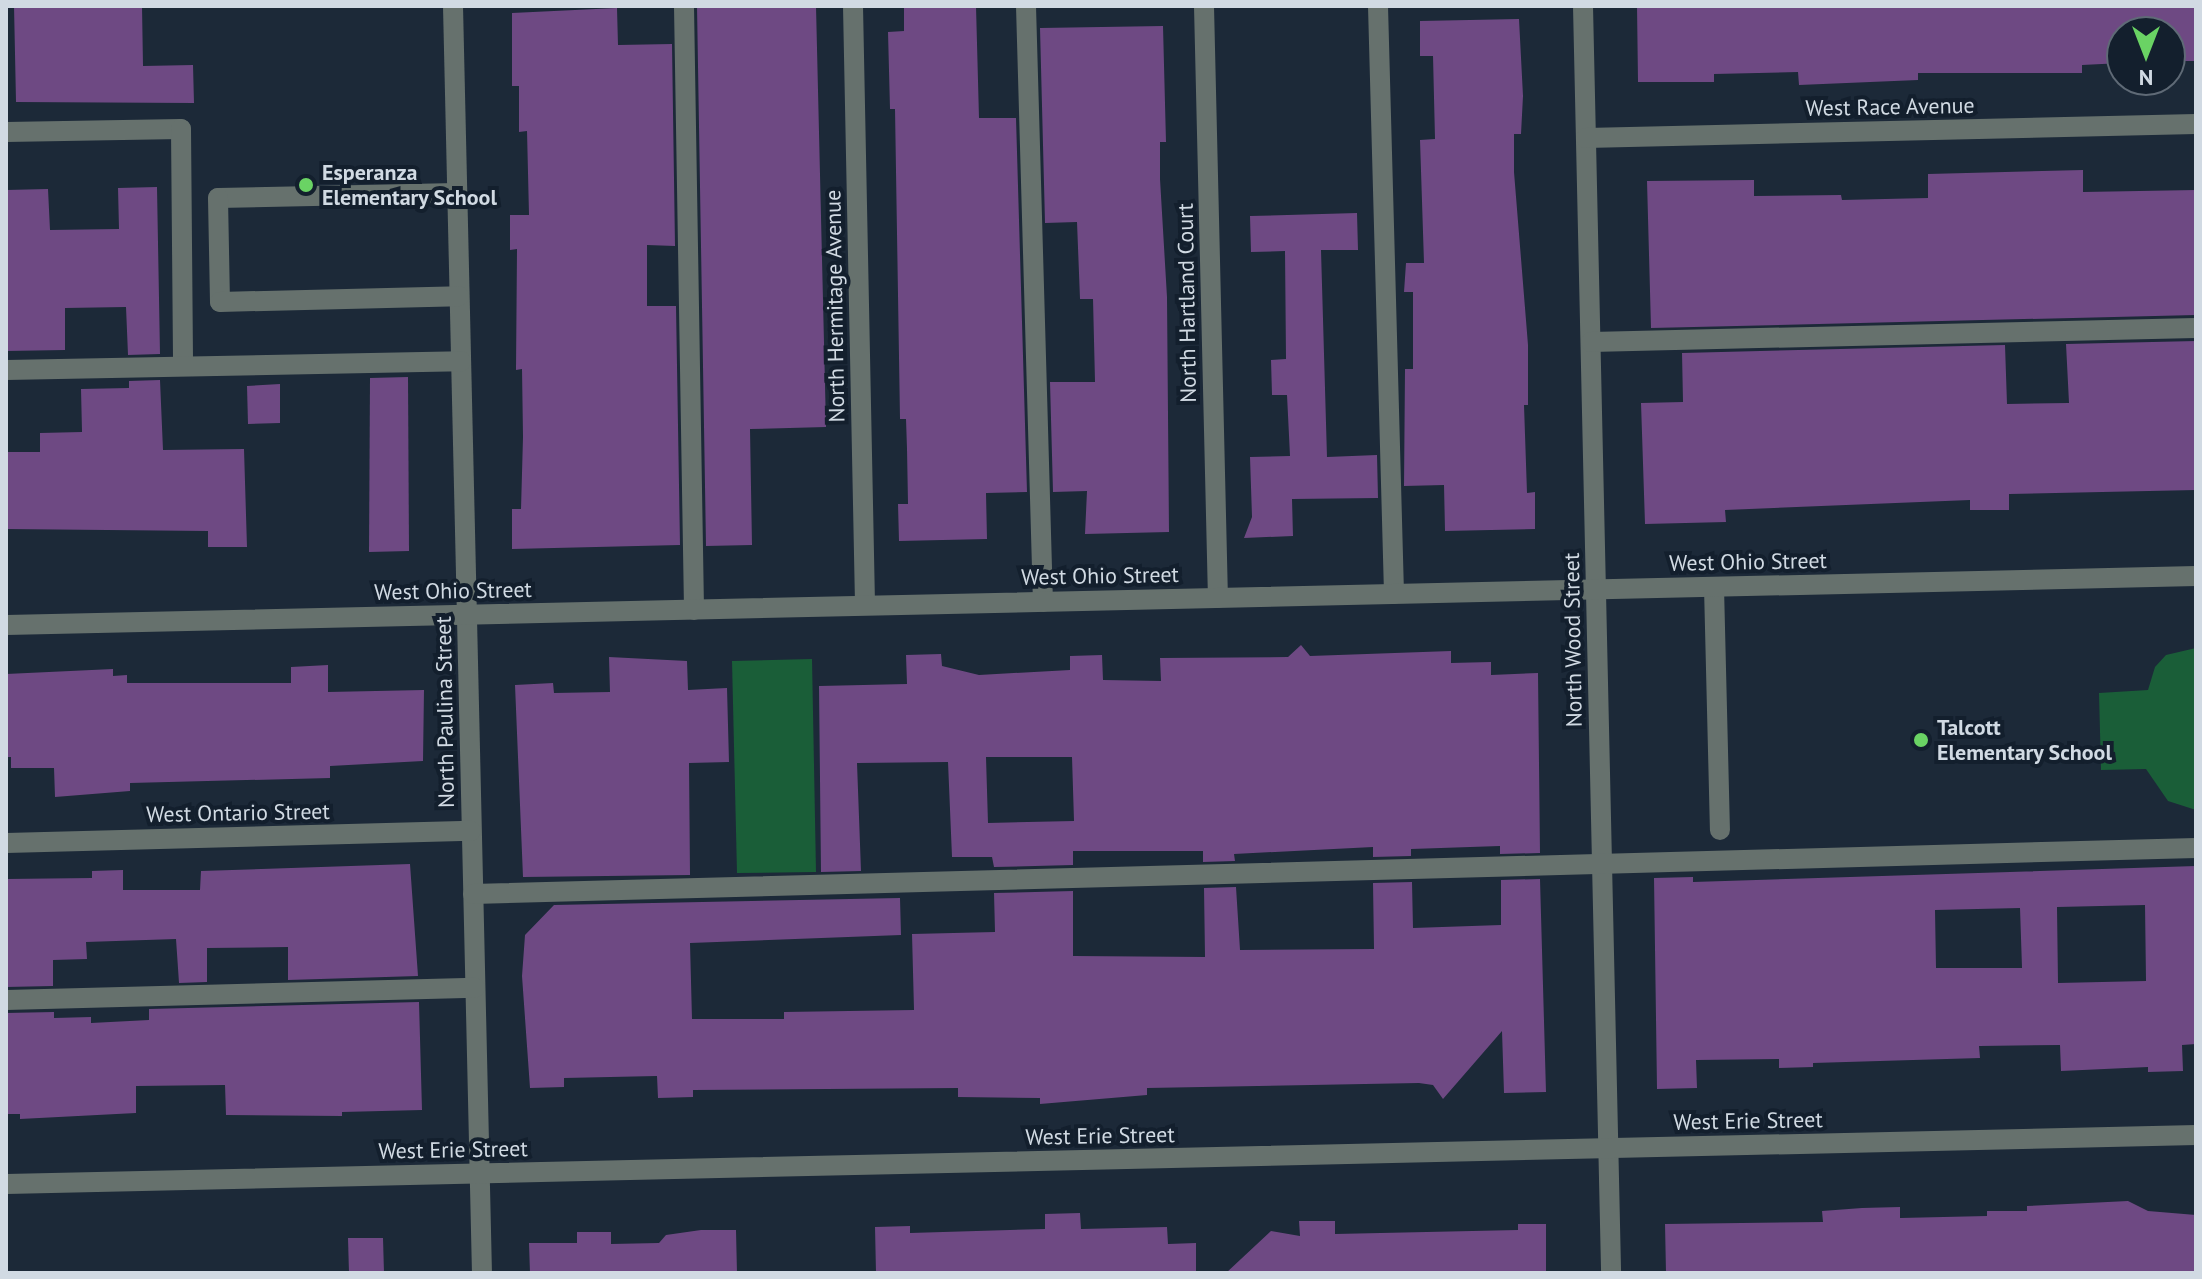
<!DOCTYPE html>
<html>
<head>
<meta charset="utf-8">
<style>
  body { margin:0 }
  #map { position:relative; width:2202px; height:1279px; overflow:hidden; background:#1c2938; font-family:"PT Sans",sans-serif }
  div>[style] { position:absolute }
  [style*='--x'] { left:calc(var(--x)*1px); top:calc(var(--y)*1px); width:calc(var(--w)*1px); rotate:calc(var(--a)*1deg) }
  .green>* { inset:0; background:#1a5e38 }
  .building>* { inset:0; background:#6e4983 }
  .minor>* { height:20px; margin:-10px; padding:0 10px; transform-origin:10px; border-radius:10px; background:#66716d }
  .dots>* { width:22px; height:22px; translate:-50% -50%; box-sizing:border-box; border:4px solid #131f2d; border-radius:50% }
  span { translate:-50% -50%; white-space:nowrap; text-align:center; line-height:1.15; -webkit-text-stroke:8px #131f2d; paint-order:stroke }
  .street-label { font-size:22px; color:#d1dae3 }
  .poi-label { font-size:22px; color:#d1dae3; font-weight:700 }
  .left { translate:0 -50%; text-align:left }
  .frame { position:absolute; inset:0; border:8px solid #d1dae3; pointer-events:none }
  .north { position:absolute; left:2106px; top:16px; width:80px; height:80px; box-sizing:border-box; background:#131f2d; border:2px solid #5f6a76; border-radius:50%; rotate:180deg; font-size:22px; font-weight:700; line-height:32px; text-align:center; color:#d1dae3 }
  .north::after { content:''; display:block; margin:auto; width:28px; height:36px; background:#6ad364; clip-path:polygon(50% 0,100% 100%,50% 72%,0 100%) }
</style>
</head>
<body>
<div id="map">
  <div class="green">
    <i style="clip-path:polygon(2196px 648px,2196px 810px,2168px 801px,2146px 769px,2101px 770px,2099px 693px,2148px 690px,2155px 667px,2166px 655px)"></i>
    <i style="clip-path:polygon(812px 659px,816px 872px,737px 873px,732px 661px)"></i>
  </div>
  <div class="building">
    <i style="clip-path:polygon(14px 6px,142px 6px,143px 66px,193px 65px,194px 103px,16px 102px)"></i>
    <i style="clip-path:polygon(697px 6px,816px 6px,826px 427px,750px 429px,752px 545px,706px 546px)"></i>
    <i style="clip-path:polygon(904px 6px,976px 6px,979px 118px,1016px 118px,1027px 492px,986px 493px,987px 539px,899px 541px,898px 504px,908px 504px,907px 449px,906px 419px,900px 419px,895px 109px,890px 109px,888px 32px,904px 31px)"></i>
    <i style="clip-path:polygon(1637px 6px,2196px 6px,2196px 61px,2170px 61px,2170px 32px,2122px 32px,2122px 63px,2082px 65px,2082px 73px,1918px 73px,1918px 80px,1799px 85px,1798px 72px,1714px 74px,1714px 82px,1638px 82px)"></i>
    <i style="clip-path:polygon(617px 8px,618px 45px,672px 44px,675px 246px,647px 245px,647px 306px,676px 306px,680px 545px,512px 549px,512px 509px,521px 509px,523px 437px,522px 369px,516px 370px,517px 249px,510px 250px,510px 215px,529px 215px,527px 131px,519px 132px,519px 86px,512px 86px,512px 13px)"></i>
    <i style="clip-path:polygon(1519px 19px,1523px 96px,1521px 134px,1514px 134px,1514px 172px,1528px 345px,1528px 405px,1524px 405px,1527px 493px,1535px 492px,1535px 529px,1445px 531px,1444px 485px,1404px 486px,1405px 369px,1413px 369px,1413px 292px,1404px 292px,1406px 263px,1424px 263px,1420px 140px,1435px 139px,1433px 56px,1420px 56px,1420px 21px)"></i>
    <i style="clip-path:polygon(1163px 26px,1166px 142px,1160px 142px,1160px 179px,1167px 297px,1169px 532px,1085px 534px,1087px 491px,1053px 492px,1050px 382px,1095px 382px,1093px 299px,1080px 299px,1077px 222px,1045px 223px,1040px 28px)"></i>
    <i style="clip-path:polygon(2083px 170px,2083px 192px,2196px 190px,2196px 315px,1651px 328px,1647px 181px,1754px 180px,1754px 196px,1841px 195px,1842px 200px,1928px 198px,1928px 174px)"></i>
    <i style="clip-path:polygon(157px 187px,160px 354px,128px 355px,126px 307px,65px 308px,65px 350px,6px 351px,6px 190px,48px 189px,50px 230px,119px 229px,118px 188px)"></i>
    <i style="clip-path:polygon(1357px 213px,1358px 250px,1321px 250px,1327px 457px,1377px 455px,1378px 498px,1292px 499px,1293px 536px,1244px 538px,1252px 517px,1250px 457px,1290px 456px,1287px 395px,1272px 395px,1271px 360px,1286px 359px,1285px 251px,1251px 252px,1250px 216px)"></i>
    <i style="clip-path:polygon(2196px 341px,2196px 490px,2009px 494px,2009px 510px,1970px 510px,1970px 500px,1725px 510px,1726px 522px,1645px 524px,1641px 403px,1683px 402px,1682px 353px,2005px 345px,2007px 404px,2069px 403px,2066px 344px)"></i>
    <i style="clip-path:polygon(408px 377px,409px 551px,369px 552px,370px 378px)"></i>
    <i style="clip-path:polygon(160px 380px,163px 450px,244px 449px,247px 547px,208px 547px,208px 531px,6px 529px,6px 452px,40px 452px,40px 433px,82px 432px,81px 389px,129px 388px,129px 381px)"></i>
    <i style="clip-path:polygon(280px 384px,280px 423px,248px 424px,247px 386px)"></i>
    <i style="clip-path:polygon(evenodd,1301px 645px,1310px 656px,1451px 651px,1451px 663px,1491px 662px,1491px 675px,1538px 673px,1540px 853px,1500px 854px,1500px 846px,1411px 849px,1411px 856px,1373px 857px,1373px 847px,1234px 854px,1235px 861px,1203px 862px,1203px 851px,1073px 851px,1073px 865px,994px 867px,992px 857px,952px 857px,948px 762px,857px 763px,861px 871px,821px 872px,819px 686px,907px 684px,906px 655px,941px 654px,942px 666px,979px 675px,1070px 670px,1070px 656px,1102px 655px,1103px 680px,1161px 681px,1160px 658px,1288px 657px,1301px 645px,986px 757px,1072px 757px,1074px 821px,988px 823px,986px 757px)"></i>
    <i style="clip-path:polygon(609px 657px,687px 661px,688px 690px,727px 688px,729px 762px,689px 763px,690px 875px,523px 877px,515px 685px,553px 683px,554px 693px,610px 692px)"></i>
    <i style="clip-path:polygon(328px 665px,328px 692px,424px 690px,423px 761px,330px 766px,330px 778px,130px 783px,130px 791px,55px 797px,54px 768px,11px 768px,11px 757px,6px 757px,6px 674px,113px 669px,113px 676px,127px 675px,127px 683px,291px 683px,291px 667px)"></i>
    <i style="clip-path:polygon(410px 864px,418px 976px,288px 980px,288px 947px,207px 948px,207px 982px,179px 983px,176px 939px,86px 942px,87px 959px,53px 960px,53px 986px,6px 987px,6px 879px,92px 878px,92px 871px,123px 870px,123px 890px,200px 890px,201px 871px)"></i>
    <i style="clip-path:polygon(evenodd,2196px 866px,2196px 1044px,2182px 1045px,2183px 1071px,2148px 1072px,2148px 1067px,2061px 1071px,2060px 1045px,1979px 1046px,1980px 1058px,1813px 1063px,1813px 1067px,1779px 1068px,1779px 1059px,1696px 1060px,1697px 1088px,1657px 1089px,1654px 878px,1693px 877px,1693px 882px,2196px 866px,2145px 905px,2146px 981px,2058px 983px,2057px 907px,2145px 905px,2196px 866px,2020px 908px,2022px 968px,1936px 968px,1935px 910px,2020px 908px)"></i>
    <i style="clip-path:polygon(1540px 879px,1546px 1092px,1504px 1093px,1502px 1031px,1443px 1099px,1433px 1085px,1419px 1083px,1147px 1088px,1147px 1095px,1040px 1104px,1040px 1098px,958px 1097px,958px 1088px,693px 1090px,693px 1097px,658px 1098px,657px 1076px,564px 1078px,564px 1087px,530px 1088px,522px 976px,525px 935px,554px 905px,900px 898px,901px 935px,690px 943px,692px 1019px,784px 1019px,784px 1012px,914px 1010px,912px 934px,995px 932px,994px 893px,1073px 891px,1073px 956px,1205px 957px,1204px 888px,1236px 887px,1240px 950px,1374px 949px,1373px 883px,1412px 882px,1413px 928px,1501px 925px,1501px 880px)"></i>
    <i style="clip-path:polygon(419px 1002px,422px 1110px,342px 1112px,342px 1116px,226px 1115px,225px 1085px,136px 1086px,136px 1113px,20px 1119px,20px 1114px,6px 1114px,6px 1013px,54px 1012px,54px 1018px,91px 1017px,91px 1023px,149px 1020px,149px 1009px)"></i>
    <i style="clip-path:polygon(2128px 1201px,2148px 1211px,2196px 1215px,2196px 1273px,1666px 1273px,1665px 1224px,1823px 1222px,1822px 1211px,1862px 1208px,1900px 1207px,1900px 1218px,1987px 1216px,1987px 1211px,2027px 1211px,2027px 1206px)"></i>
    <i style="clip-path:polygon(1080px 1213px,1081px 1229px,1167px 1227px,1168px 1244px,1196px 1243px,1196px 1273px,876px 1273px,875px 1227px,910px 1226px,910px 1233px,1045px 1229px,1045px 1214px)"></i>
    <i style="clip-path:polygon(1299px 1221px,1335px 1221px,1335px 1234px,1518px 1230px,1518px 1224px,1546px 1224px,1546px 1273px,1226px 1273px,1271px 1231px,1300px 1236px)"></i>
    <i style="clip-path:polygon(701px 1230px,736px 1230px,737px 1273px,530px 1273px,529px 1243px,577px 1243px,577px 1232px,611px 1232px,611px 1244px,659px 1243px,666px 1235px)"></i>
    <i style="clip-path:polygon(348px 1238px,383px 1238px,384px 1273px,349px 1273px)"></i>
  </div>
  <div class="minor">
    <i style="--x:453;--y:6;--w:1267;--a:88.69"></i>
    <i style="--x:684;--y:6;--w:604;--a:89.05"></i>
    <i style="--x:853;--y:6;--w:599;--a:88.85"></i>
    <i style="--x:1026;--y:6;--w:596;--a:88.37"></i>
    <i style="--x:1204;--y:6;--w:592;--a:88.65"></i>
    <i style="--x:1378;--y:6;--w:588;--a:88.44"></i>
    <i style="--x:1583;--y:6;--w:1267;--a:88.73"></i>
    <i style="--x:6;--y:132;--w:175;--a:-1"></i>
    <i style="--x:181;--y:129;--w:237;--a:89.5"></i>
    <i style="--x:1586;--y:138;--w:610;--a:-1.31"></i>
    <i style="--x:457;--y:193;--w:239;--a:178.8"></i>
    <i style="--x:218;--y:198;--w:104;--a:88.9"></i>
    <i style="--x:220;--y:302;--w:239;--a:-1.4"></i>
    <i style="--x:1591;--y:342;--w:605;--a:-1.33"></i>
    <i style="--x:6;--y:370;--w:455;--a:-1.1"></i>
    <i style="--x:1714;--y:587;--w:243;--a:88.6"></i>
    <i style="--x:6;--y:625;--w:2191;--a:-1.28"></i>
    <i style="--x:6;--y:843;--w:465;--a:-1.5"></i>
    <i style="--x:473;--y:894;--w:1724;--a:-1.53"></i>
    <i style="--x:6;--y:1000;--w:469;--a:-1.5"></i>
    <i style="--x:6;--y:1184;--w:2191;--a:-1.28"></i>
  </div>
  <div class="dots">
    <i style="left:306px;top:185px;background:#6ad364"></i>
    <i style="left:1921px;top:740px;background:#6ad364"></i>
  </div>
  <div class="street-label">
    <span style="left:1890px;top:107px;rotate:-1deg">West Race Avenue</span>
    <span style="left:1187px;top:303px;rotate:-91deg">North Hartland Court</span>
    <span style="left:835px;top:306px;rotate:-91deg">North Hermitage Avenue</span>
    <span style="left:1748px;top:562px;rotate:-1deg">West Ohio Street</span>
    <span style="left:1100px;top:576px;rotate:-1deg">West Ohio Street</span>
    <span style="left:453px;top:591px;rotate:-1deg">West Ohio Street</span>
    <span style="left:1573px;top:640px;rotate:-91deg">North Wood Street</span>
    <span style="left:445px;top:712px;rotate:-91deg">North Paulina Street</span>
    <span style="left:238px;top:813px;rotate:-1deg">West Ontario Street</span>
    <span style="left:1748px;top:1121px;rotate:-1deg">West Erie Street</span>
    <span style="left:1100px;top:1136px;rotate:-1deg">West Erie Street</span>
    <span style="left:453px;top:1150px;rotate:-1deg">West Erie Street</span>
  </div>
  <div class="poi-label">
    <span class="left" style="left:322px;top:185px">Esperanza<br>Elementary School</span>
    <span class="left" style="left:1937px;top:740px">Talcott<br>Elementary School</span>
  </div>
  <div class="frame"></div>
  <div class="north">N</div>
</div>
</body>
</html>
